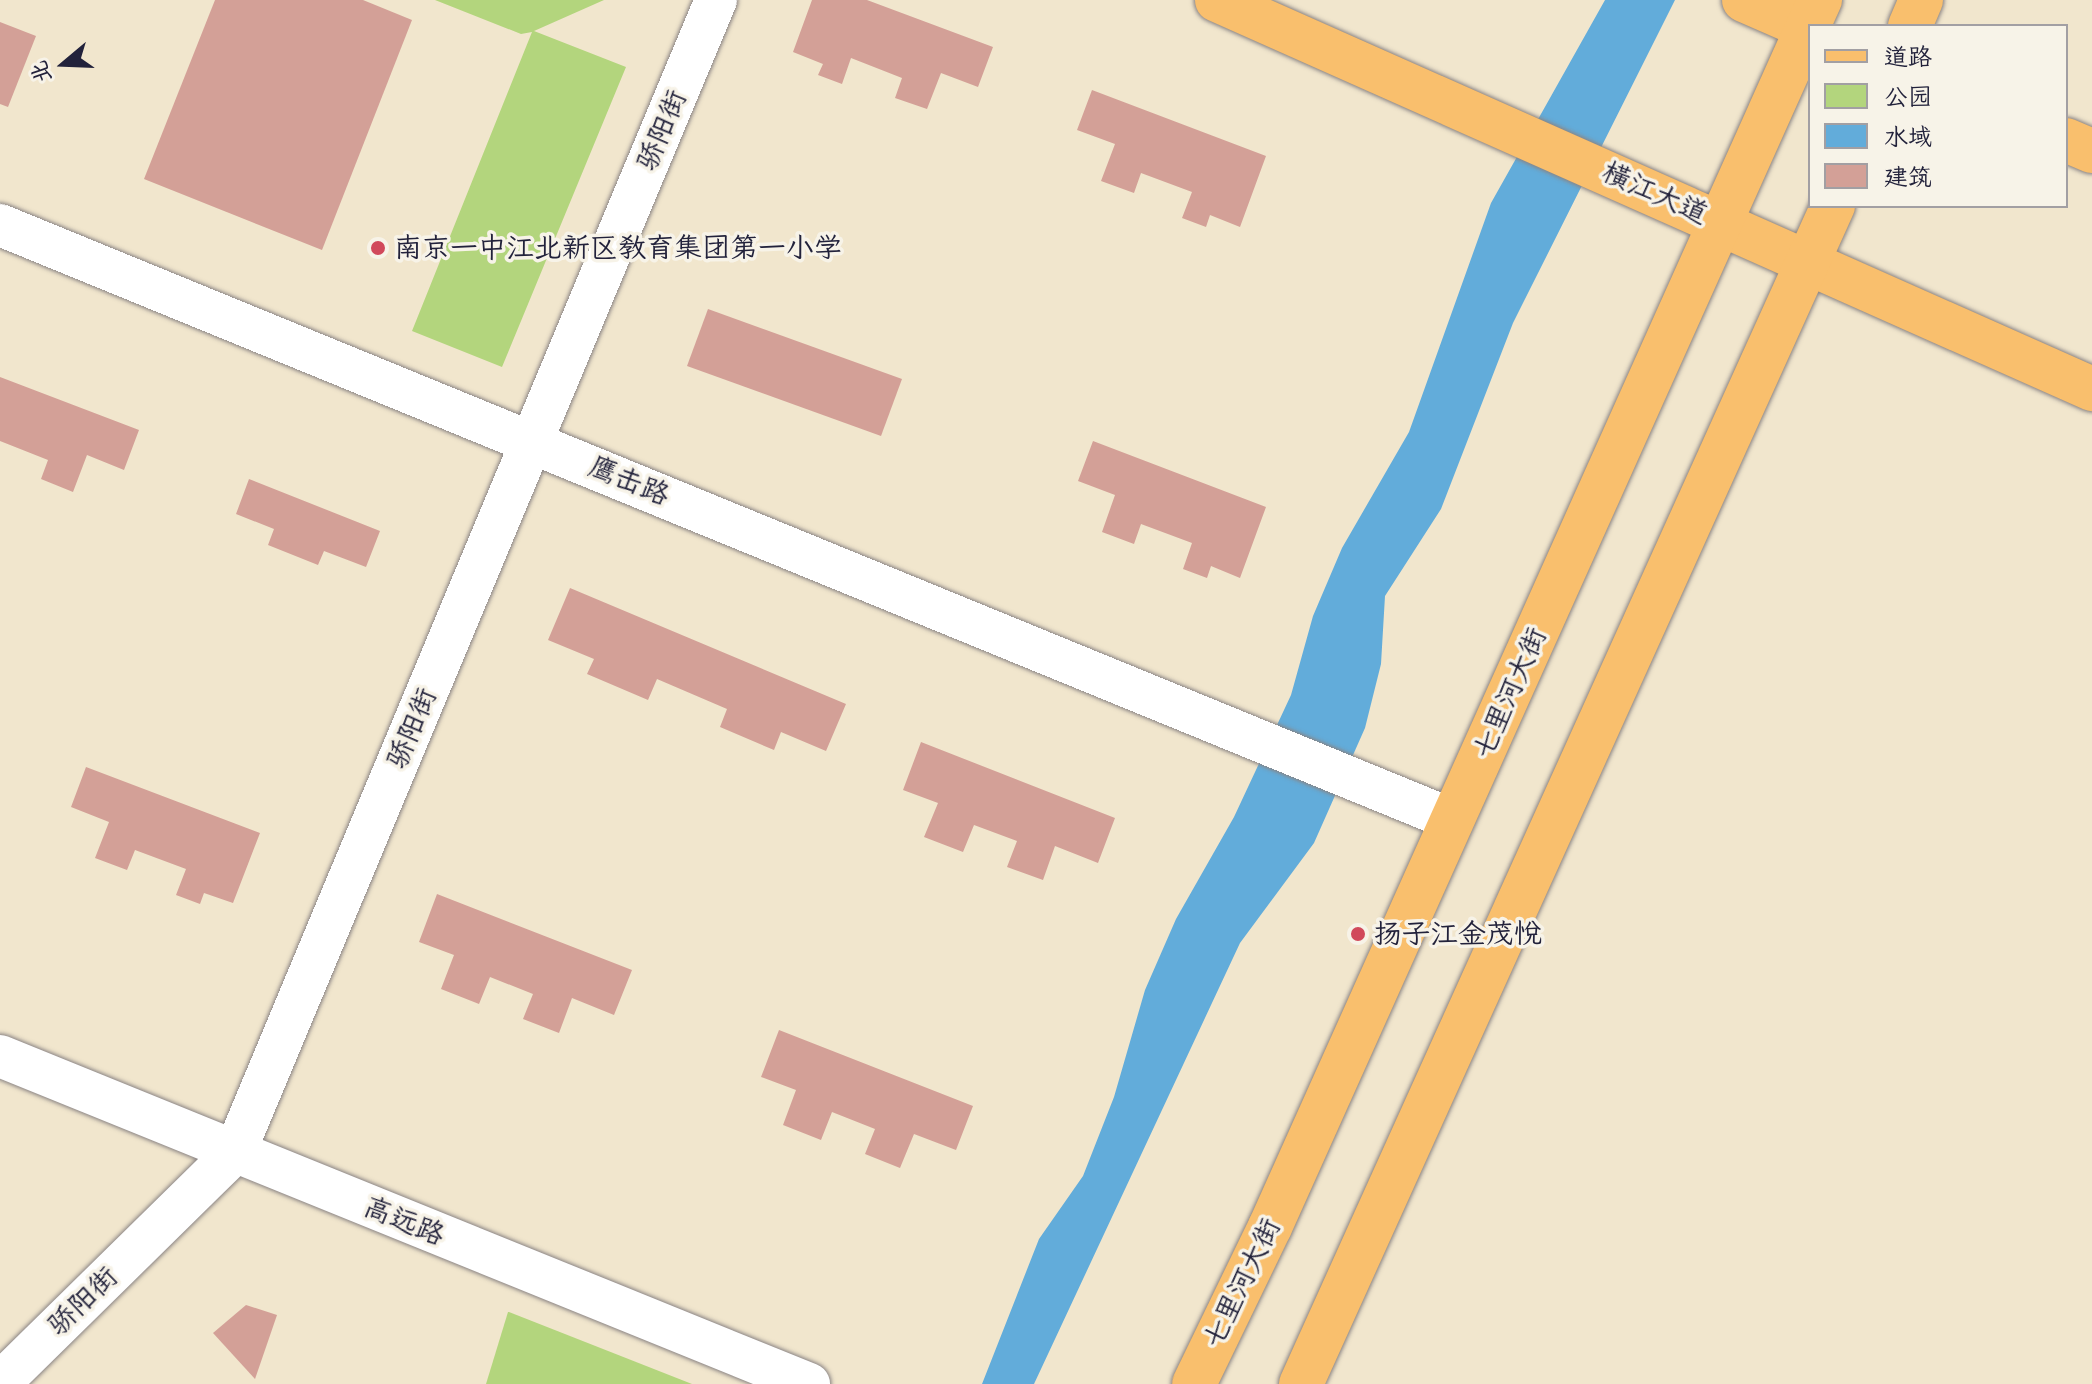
<!DOCTYPE html>
<html>
<head>
<meta charset="utf-8">
<style>
  body { margin:0 }
  #map { position:relative; width:2092px; height:1384px; overflow:hidden; background:#f1e6cd; font-family:Caveat,"LXGW WenKai TC",sans-serif }
  div>[style] { position:absolute }
  [style*='--x'] { left:calc(var(--x)*1px); top:calc(var(--y)*1px); width:calc(var(--w)*1px); rotate:calc(var(--a)*1deg) }
  .green>* { inset:0; background:#b3d57d }
  .water>* { inset:0; background:#62acda }
  .building>* { inset:0; background:#d3a097 }
  .roads { filter:drop-shadow(0 0 2px #8a8484) drop-shadow(0 0 2px #8a8484) }
  .minor>* { height:42px; margin:-21px; padding:0 21px; transform-origin:21px; border-radius:21px; background:#fff }
  .major>* { height:44px; margin:-22px; padding:0 22px; transform-origin:22px; border-radius:22px; background:#f9bf6d }
  .dots>* { width:22px; height:22px; translate:-50% -50%; box-sizing:border-box; border:4px solid #f7f3e8; border-radius:50% }
  span { translate:-50% -50%; white-space:nowrap; text-align:center; line-height:1.15; -webkit-text-stroke:7px #f7f3e8; paint-order:stroke }
  .street-label { font-size:28px; color:#22223b }
  .poi-label { font-size:28px; color:#22223b }
  .left { translate:0 -50%; text-align:left }
  .legend { position:absolute; left:1808px; top:24px; width:260px; height:184px; box-sizing:border-box; background:#f7f3e8; border:2px solid #a29fa3; margin:0; padding:10px 14px; list-style:none; font-size:24px; color:#22223b }
  .legend li { display:flex; align-items:center; gap:16px; height:40px }
  .legend b { width:40px; border:2px solid #a29fa3 }
  .north { position:absolute; left:24px; top:24px; width:80px; height:80px; -webkit-text-stroke:6px #f7f3e8; paint-order:stroke; rotate:251deg; font-size:22px; font-weight:700; line-height:32px; text-align:center; color:#22223b }
  .north::after { content:''; display:block; margin:auto; width:28px; height:36px; background:#22223b; clip-path:polygon(50% 0,100% 100%,50% 72%,0 100%) }
</style>
</head>
<body>
<div id="map">
  <div class="green">
    <i style="clip-path:polygon(435px 0,604px 0,534px 31px,626px 67px,502px 367px,412px 331px,532px 32px,521px 34px)"></i>
    <i style="clip-path:polygon(508px 1312px,509px 1312px,692px 1384px,486px 1384px)"></i>
  </div>
  <div class="water">
    <i style="clip-path:polygon(1605px 0,1675px 0,1513px 323px,1441px 509px,1385px 596px,1381px 664px,1365px 728px,1314px 843px,1240px 943px,1034px 1384px,982px 1384px,1039px 1239px,1083px 1176px,1114px 1097px,1145px 990px,1176px 919px,1234px 817px,1291px 695px,1313px 616px,1342px 548px,1409px 432px,1491px 203px)"></i>
  </div>
  <div class="building">
    <i style="clip-path:polygon(215px 0,363px 0,412px 20px,322px 250px,144px 179px)"></i>
    <i style="clip-path:polygon(812px 0,867px 0,993px 47px,978px 87px,941px 73px,927px 109px,895px 98px,902px 78px,851px 58px,842px 84px,818px 75px,823px 64px,793px 52px)"></i>
    <i style="clip-path:polygon(0 22px,36px 36px,8px 107px,0 104px)"></i>
    <i style="clip-path:polygon(1092px 90px,1266px 156px,1240px 227px,1210px 215px,1206px 227px,1182px 218px,1192px 192px,1141px 173px,1134px 193px,1101px 181px,1115px 144px,1077px 130px)"></i>
    <i style="clip-path:polygon(708px 309px,902px 379px,881px 436px,687px 366px)"></i>
    <i style="clip-path:polygon(0 377px,139px 430px,124px 470px,87px 455px,73px 492px,41px 479px,48px 460px,0 441px)"></i>
    <i style="clip-path:polygon(1093px 441px,1266px 507px,1240px 578px,1211px 566px,1207px 578px,1183px 569px,1192px 543px,1141px 524px,1134px 544px,1102px 532px,1115px 495px,1078px 481px)"></i>
    <i style="clip-path:polygon(249px 479px,380px 531px,366px 567px,324px 551px,318px 565px,268px 545px,274px 529px,236px 514px)"></i>
    <i style="clip-path:polygon(570px 588px,846px 704px,826px 751px,781px 732px,774px 750px,720px 727px,727px 709px,657px 679px,648px 700px,587px 674px,594px 659px,548px 640px)"></i>
    <i style="clip-path:polygon(921px 742px,1115px 818px,1098px 863px,1055px 846px,1043px 880px,1007px 867px,1017px 841px,974px 825px,963px 852px,924px 837px,938px 803px,903px 790px)"></i>
    <i style="clip-path:polygon(86px 767px,260px 833px,233px 903px,204px 893px,200px 904px,176px 895px,186px 869px,135px 850px,127px 870px,95px 858px,109px 822px,71px 807px)"></i>
    <i style="clip-path:polygon(437px 894px,632px 970px,614px 1015px,572px 998px,559px 1033px,523px 1019px,533px 994px,490px 977px,479px 1004px,441px 989px,454px 955px,419px 942px)"></i>
    <i style="clip-path:polygon(779px 1030px,973px 1106px,956px 1150px,914px 1134px,900px 1168px,865px 1154px,875px 1129px,832px 1112px,821px 1140px,783px 1125px,796px 1090px,761px 1077px)"></i>
    <i style="clip-path:polygon(246px 1305px,277px 1315px,255px 1379px,213px 1333px)"></i>
  </div>
  <div class="roads">
    <div class="minor">
      <i style="--x:0;--y:225;--w:1570;--a:22.27"></i>
      <i style="--x:0;--y:1056;--w:873;--a:22.07"></i>
      <i style="--x:0;--y:1383;--w:330;--a:-44.5"></i>
      <i style="--x:235;--y:1152;--w:1248;--a:-67.34"></i>
    </div>
    <div class="major">
      <i style="--x:1217;--y:0;--w:958;--a:23.97"></i>
      <i style="--x:1744;--y:0;--w:72;--a:23.7"></i>
      <i style="--x:1910;--y:26;--w:28;--a:-67"></i>
      <i style="--x:2066;--y:140;--w:28;--a:23"></i>
      <i style="--x:1194;--y:1384;--w:174;--a:-64.2"></i>
      <i style="--x:1270;--y:1227;--w:1345;--a:-65.86"></i>
      <i style="--x:1301;--y:1384;--w:1293;--a:-65.7"></i>
    </div>
  </div>
  <div class="dots">
    <i style="left:378px;top:248px;background:#d1495b"></i>
    <i style="left:1358px;top:934px;background:#d1495b"></i>
  </div>
  <div class="street-label">
    <span style="left:662px;top:130px;rotate:-67deg">骄阳街</span>
    <span style="left:1655px;top:193px;rotate:24deg">横江大道</span>
    <span style="left:629px;top:481px;rotate:22deg">鹰击路</span>
    <span style="left:1510px;top:693px;rotate:-66deg">七里河大街</span>
    <span style="left:412px;top:728px;rotate:-67deg">骄阳街</span>
    <span style="left:404px;top:1221px;rotate:22deg">高远路</span>
    <span style="left:1242px;top:1283px;rotate:-64deg">七里河大街</span>
    <span style="left:83px;top:1301px;rotate:-44deg">骄阳街</span>
  </div>
  <div class="poi-label">
    <span class="left" style="left:394px;top:248px">南京一中江北新区教育集团第一小学</span>
    <span class="left" style="left:1374px;top:934px">扬子江金茂悦</span>
  </div>
  <ul class="legend">
  <li><b style="height:10px;background:#f9bf6d"></b>道路</li>
  <li><b style="height:22px;background:#b3d57d"></b>公园</li>
  <li><b style="height:22px;background:#62acda"></b>水域</li>
  <li><b style="height:22px;background:#d3a097"></b>建筑</li>
  </ul>
  <div class="north">北</div>
</div>
</body>
</html>
